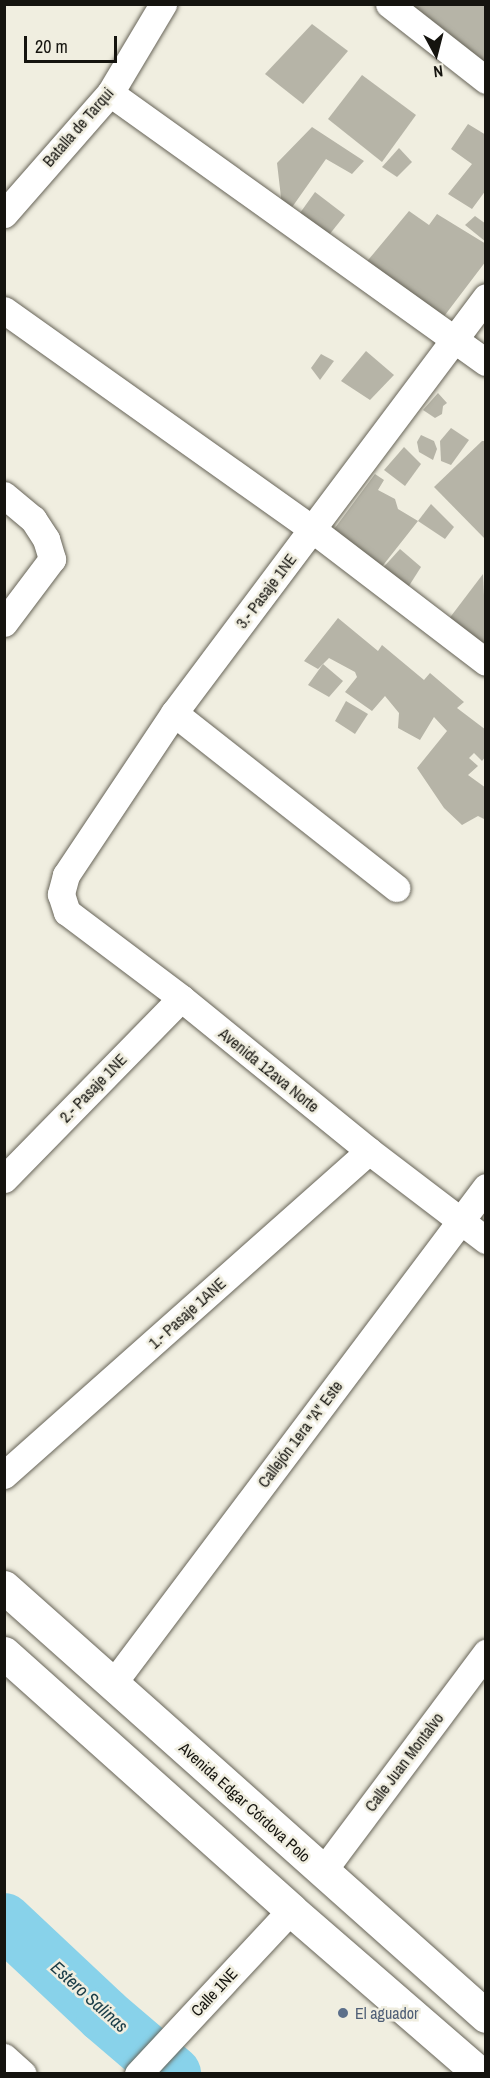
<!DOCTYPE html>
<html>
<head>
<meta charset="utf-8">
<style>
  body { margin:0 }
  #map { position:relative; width:490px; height:2078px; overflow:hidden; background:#f0eee0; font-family:"Archivo Narrow",sans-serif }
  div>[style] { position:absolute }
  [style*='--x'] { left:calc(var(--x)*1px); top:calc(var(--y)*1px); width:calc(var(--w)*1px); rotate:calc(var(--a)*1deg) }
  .river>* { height:56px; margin:-28px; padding:0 28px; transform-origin:28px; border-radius:28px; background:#88d2ea }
  .building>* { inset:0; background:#b6b4a7 }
  .roads { filter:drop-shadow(0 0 2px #676458) drop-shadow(0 0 2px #676458) }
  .street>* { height:27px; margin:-13.5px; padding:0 13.5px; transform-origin:13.5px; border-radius:13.5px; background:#fff }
  .secondary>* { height:33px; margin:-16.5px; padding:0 16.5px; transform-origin:16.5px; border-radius:16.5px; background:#fff }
  .dots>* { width:16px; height:16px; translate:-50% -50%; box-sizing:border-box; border:3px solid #f0eee0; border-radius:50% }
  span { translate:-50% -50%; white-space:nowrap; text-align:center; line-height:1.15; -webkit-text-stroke:5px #f0eee0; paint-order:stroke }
  .street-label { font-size:16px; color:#15140f }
  .service-label { font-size:16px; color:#4e5e75 }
  .left { translate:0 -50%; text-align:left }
  .water-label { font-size:18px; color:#193c47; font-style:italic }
  .frame { position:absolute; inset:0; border:6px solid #15140f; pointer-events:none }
  .north { position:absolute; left:406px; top:24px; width:60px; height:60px; -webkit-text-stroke:4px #f0eee0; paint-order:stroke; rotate:173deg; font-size:16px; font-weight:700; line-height:24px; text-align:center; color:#15140f }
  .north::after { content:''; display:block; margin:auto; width:21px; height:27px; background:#15140f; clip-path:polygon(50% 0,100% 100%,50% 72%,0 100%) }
  .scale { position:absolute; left:24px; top:36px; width:93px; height:27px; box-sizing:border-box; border:3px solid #15140f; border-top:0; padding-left:8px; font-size:18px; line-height:21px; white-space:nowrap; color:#15140f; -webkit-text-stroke:4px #f0eee0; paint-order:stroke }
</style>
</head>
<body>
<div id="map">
  <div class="river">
    <i style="--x:4;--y:1921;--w:137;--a:43.2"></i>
    <i style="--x:104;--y:2015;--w:91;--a:40.5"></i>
  </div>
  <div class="building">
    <i style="clip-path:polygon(402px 4px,486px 4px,486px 77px)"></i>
    <i style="clip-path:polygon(312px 24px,348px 51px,303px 104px,265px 74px)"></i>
    <i style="clip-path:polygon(362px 75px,416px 115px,382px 162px,328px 119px)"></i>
    <i style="clip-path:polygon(468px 124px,486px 135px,486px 190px,472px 209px,448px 194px,472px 164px,451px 149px)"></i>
    <i style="clip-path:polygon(312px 127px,364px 161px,352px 174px,326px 159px,288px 213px,282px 206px,277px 163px)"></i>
    <i style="clip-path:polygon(399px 148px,412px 162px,397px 177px,382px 167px)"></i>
    <i style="clip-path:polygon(315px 192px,345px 215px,325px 240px,295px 220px)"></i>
    <i style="clip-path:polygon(409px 211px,429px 225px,437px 214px,486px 244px,486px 261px,442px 319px,359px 271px)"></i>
    <i style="clip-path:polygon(475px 216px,486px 224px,486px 242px,465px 225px)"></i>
    <i style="clip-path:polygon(366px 351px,394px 375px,370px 400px,341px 381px)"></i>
    <i style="clip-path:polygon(321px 354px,334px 361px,320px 380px,311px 368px)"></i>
    <i style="clip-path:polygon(438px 393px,447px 403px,443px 406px,442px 414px,435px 418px,423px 410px)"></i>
    <i style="clip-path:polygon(451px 428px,469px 440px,451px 465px,441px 461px,440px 441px)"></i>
    <i style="clip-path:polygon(421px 435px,434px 441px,437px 449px,433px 460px,419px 452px,417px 442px)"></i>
    <i style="clip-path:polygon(482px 441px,486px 441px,486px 540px,434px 487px)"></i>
    <i style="clip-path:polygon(404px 447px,421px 464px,405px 486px,384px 470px)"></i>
    <i style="clip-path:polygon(375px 474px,384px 480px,378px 490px,395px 499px,398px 509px,418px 521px,377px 573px,332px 532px)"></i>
    <i style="clip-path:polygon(431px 504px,454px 527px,445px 539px,418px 521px)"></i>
    <i style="clip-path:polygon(400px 549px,421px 567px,407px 589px,380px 571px)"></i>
    <i style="clip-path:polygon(483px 574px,486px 639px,481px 646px,442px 628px)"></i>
    <i style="clip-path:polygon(338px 618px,378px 651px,382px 645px,424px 680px,430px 673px,464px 702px,457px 708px,486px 730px,486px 756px,482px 761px,474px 753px,469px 758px,478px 766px,468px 775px,486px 788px,486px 820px,478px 816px,462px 825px,444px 808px,417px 768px,447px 731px,434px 717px,420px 740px,398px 728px,399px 713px,385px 696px,372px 711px,345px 692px,357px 677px,355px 672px,329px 658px,318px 669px,304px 661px)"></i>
    <i style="clip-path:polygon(323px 664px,343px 681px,329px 697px,308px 685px)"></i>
    <i style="clip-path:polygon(346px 701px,368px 714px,355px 734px,335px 721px)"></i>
  </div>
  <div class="roads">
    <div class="street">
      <i style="--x:389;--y:4;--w:123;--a:38.1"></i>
      <i style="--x:110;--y:93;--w:462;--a:35.6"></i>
      <i style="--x:4;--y:214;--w:161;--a:-48.8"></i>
      <i style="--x:110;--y:93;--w:104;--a:-59.2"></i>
      <i style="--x:486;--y:297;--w:520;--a:126.87"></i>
      <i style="--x:174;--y:713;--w:195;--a:123.7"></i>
      <i style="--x:66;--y:875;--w:20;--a:105"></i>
      <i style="--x:61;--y:894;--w:19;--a:72"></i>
      <i style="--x:67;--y:912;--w:143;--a:37"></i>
      <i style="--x:181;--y:998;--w:242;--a:39.1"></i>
      <i style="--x:369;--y:1151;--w:147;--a:37.3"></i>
      <i style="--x:4;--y:310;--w:378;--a:35.4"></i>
      <i style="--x:312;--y:529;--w:219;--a:37.4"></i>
      <i style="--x:4;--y:495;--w:38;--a:40"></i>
      <i style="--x:33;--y:519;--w:24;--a:57"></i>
      <i style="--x:46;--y:539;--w:21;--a:73"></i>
      <i style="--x:52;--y:559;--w:80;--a:126.9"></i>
      <i style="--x:174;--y:713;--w:283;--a:38.2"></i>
      <i style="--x:4;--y:1179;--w:253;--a:-45.6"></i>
      <i style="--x:4;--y:1475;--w:488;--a:-41.6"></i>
      <i style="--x:114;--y:1682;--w:619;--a:-53.07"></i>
      <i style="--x:322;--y:1872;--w:274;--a:-53.2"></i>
      <i style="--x:4;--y:2057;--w:25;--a:42"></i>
      <i style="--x:138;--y:2074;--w:224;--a:-47"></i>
    </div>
    <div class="secondary">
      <i style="--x:4;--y:1587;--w:645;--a:41.67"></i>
      <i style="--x:4;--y:1653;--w:385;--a:41.8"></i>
      <i style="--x:291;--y:1910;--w:250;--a:40.9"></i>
    </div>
  </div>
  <div class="dots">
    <i style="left:343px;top:2013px;background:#5c6f8a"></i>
  </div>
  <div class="street-label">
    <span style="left:78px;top:127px;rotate:-49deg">Batalla de Tarqui</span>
    <span style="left:266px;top:591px;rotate:-53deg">3.- Pasaje 1NE</span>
    <span style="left:269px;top:1070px;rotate:39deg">Avenida 12ava Norte</span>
    <span style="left:93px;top:1088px;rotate:-46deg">2.- Pasaje 1NE</span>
    <span style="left:187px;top:1313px;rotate:-42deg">1.- Pasaje 1ANE</span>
    <span style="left:300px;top:1434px;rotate:-53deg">Callejón 1era "A" Este</span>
    <span style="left:404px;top:1762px;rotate:-53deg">Calle Juan Montalvo</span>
    <span style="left:245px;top:1802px;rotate:42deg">Avenida Edgar Córdova Polo</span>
    <span style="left:214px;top:1992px;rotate:-47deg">Calle 1NE</span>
  </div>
  <div class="service-label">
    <span class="left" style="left:355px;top:2013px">El aguador</span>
  </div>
  <div class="water-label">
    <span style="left:89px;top:1997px;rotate:42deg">Estero Salinas</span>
  </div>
  <div class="frame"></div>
  <div class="north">N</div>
  <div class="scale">20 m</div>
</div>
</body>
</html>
